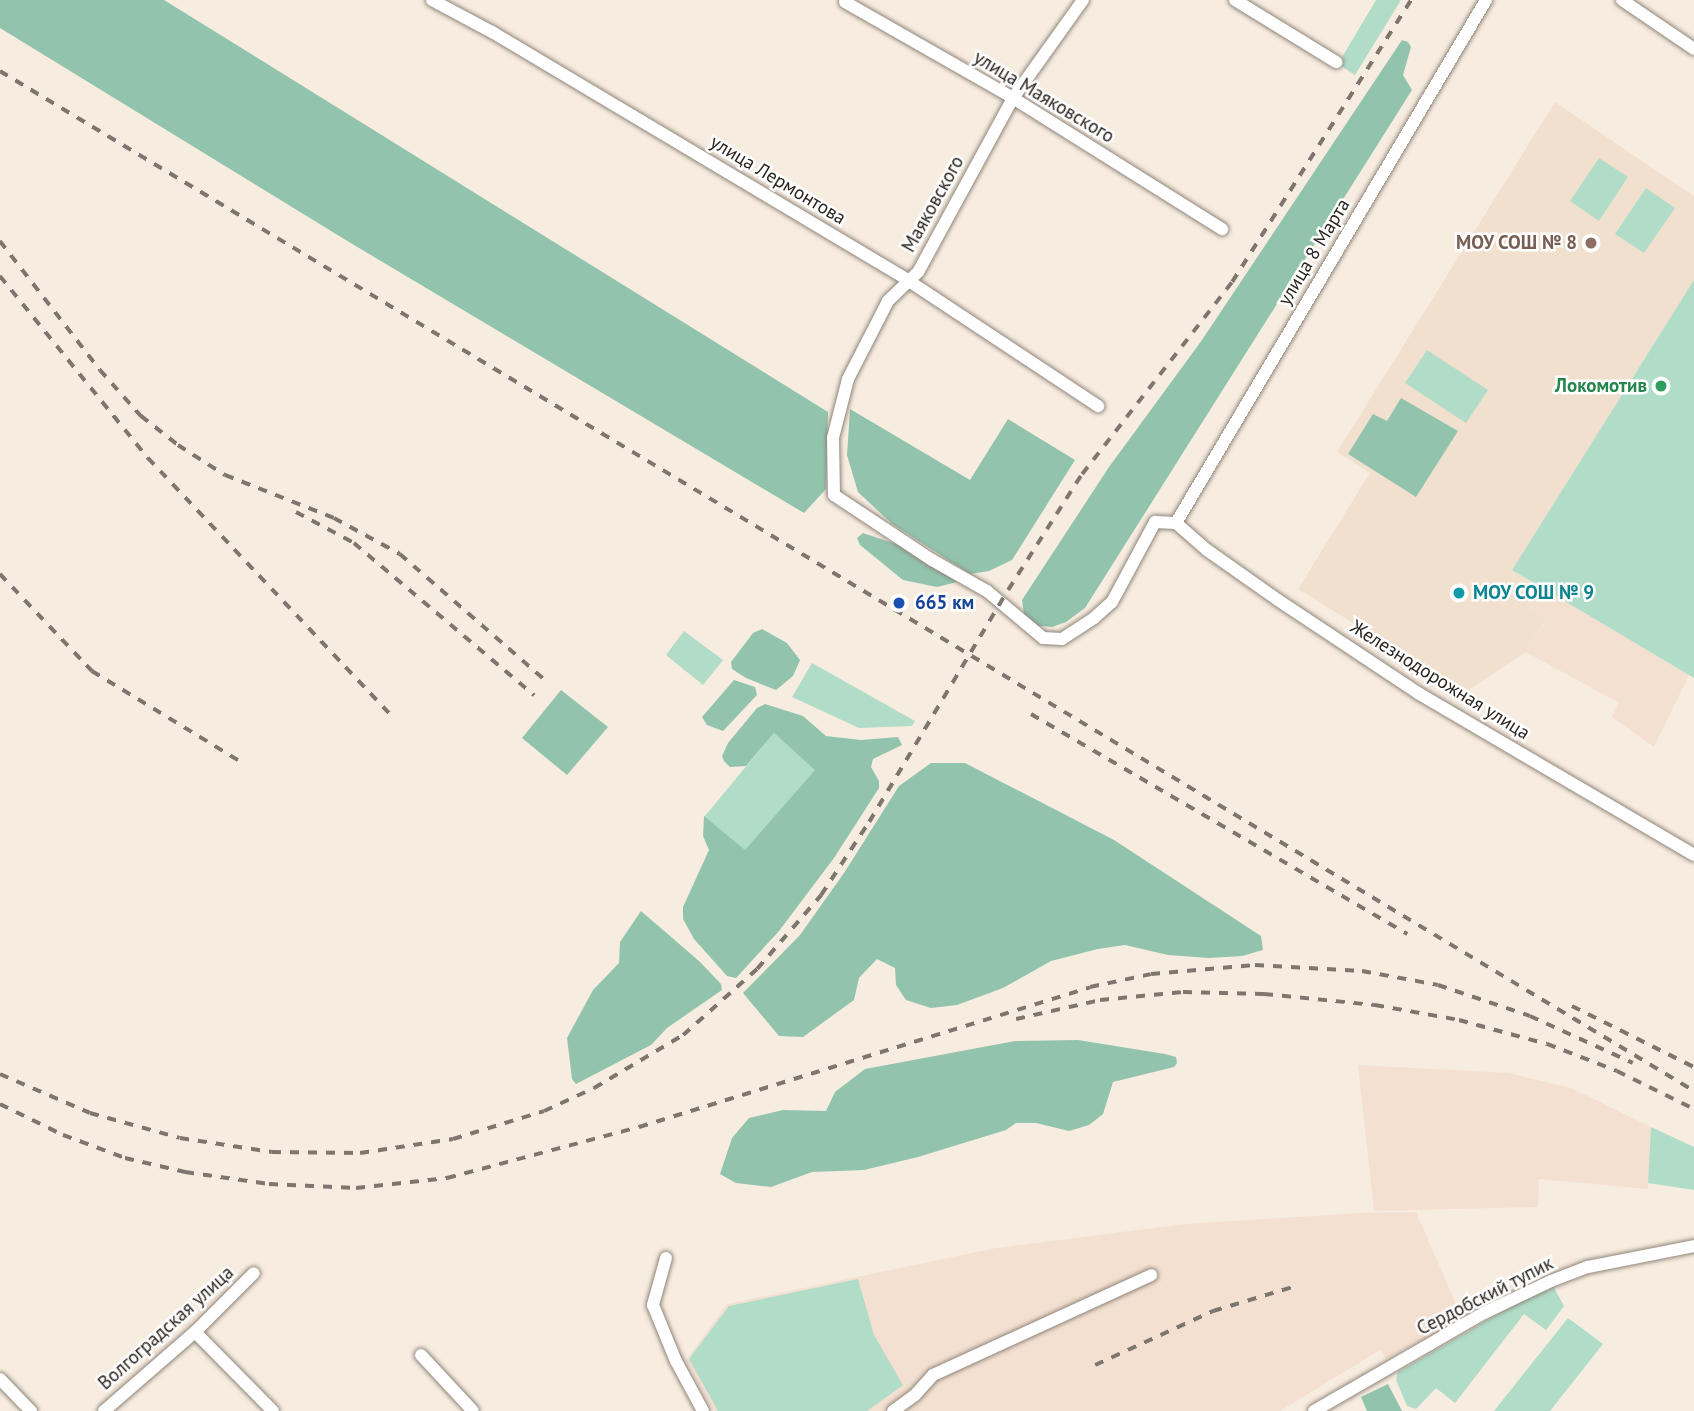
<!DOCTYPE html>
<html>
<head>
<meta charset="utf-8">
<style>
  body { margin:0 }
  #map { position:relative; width:1694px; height:1411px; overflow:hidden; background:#f7ece0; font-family:"PT Sans",sans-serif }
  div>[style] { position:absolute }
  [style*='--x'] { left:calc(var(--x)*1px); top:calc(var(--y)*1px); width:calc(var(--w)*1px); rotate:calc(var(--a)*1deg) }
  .industrial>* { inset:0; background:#f4e0d1 }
  .built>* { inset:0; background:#f1e0ce }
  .green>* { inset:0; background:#b1dcc8 }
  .forest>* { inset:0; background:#92c4ad }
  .roads { filter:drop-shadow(0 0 2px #8f857a) drop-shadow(0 0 2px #8f857a) }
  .minor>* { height:12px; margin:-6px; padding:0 6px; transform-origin:6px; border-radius:6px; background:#fff }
  .rail>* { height:3.5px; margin-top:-1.75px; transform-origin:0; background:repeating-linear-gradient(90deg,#7d766e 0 9px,transparent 0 18px) }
  .dots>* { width:19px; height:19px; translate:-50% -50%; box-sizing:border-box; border:4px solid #fff; border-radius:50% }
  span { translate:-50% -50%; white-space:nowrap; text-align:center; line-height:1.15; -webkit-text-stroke:5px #fff; paint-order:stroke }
  .street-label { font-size:19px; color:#292420 }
  .education-label { font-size:19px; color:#785e54; font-weight:700 }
  .right { translate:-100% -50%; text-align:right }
  .leisure-label { font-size:19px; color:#27864d; font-weight:700 }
  .culture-label { font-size:19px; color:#0d838f; font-weight:700 }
  .left { translate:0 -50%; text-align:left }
  .transit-label { font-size:19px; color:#164399; font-weight:700 }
</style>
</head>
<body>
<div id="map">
  <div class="industrial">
    <i style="clip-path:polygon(1539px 586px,1689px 675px,1654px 747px,1612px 717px,1619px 703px,1526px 652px,1546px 620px,1527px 608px)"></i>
    <i style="clip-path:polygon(1358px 1065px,1509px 1073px,1571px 1088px,1651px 1127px,1648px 1189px,1539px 1179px,1538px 1207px,1374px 1211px)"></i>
    <i style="clip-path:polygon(1416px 1212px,1462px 1318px,1386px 1359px,1380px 1350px,1280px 1411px,714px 1411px,686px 1360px,727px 1304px,996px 1248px,1185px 1224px,1361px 1213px)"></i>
  </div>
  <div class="built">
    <i style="clip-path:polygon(1555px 102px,1694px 196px,1694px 280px,1512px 570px,1539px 586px,1527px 608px,1546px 619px,1526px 652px,1465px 692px,1298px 589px,1370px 473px,1337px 452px)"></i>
  </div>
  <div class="green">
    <i style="clip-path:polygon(1376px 0,1401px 0,1355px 75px,1338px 64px)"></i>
    <i style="clip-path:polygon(1599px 158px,1628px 177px,1599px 221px,1570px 201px)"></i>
    <i style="clip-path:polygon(1646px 188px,1675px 208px,1644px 253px,1615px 234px)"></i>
    <i style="clip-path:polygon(1694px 280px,1694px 678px,1512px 570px)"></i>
    <i style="clip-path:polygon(1427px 350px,1488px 390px,1466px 423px,1405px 383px)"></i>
    <i style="clip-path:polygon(684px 631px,723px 660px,703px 685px,666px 655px)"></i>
    <i style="clip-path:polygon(812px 663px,915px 721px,912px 726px,859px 728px,792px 697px)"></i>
    <i style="clip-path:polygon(774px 733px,816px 770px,745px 851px,704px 817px)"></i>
    <i style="clip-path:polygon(1651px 1127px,1694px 1147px,1694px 1190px,1648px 1183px)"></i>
    <i style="clip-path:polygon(858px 1279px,874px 1335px,903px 1385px,867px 1411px,718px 1411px,689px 1359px,729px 1306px)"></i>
    <i style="clip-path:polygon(1553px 1286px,1564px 1306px,1546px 1330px,1524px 1314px,1455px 1403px,1436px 1388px,1416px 1409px,1407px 1406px,1396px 1380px,1398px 1372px,1517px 1303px)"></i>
    <i style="clip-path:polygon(1568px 1318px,1603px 1344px,1550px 1411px,1494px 1411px)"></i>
  </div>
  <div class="forest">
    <i style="clip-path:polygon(0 0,164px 0,828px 412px,826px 489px,804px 513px,349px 242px,0 28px)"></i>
    <i style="clip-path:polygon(1402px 40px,1408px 42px,1411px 47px,1403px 75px,1412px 90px,1085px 608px,1066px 622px,1052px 627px,1039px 626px,1024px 614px,1022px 600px,1109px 467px,1202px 340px)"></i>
    <i style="clip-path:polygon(1401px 398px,1458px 431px,1416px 497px,1348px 454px,1373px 414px,1387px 421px)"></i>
    <i style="clip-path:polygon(850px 409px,970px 480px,1008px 419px,1075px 460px,1012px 560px,989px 571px,970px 574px,892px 524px,858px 492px,847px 455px)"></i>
    <i style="clip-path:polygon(863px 533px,902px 546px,957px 582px,937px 587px,903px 580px,860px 545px,857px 538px)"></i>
    <i style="clip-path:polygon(762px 629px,787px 643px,800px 660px,793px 676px,776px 690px,746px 678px,732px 669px,731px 662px,753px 633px)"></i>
    <i style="clip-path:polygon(734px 680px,755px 687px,757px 695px,723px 731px,707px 725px,702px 717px)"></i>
    <i style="clip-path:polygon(561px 690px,608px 727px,567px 775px,522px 738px)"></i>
    <i style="clip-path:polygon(765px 704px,803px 716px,826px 736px,861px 740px,898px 737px,902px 745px,873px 759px,871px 767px,879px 781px,879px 788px,834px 858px,779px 931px,736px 978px,727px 976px,694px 939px,683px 919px,683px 907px,709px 850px,703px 836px,704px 816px,745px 850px,815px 770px,774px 733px,746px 766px,730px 767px,724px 761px,722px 756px,728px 743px,757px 708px)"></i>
    <i style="clip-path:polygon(931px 763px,965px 763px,1114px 840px,1261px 936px,1263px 950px,1242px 956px,1209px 958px,1168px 955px,1125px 945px,1098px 949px,1051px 961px,1003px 988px,957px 1005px,931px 1008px,906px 1000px,896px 985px,895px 968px,877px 959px,859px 978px,854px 1000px,803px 1037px,779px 1036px,743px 993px,800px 935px,844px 873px,899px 786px)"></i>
    <i style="clip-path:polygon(641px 911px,699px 961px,721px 984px,722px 990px,667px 1028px,651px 1045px,576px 1084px,572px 1079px,567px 1038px,593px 990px,619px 963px,620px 942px)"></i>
    <i style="clip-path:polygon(1078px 1040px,1165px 1054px,1176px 1057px,1177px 1063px,1174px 1067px,1113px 1082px,1103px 1114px,1089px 1125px,1069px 1131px,1036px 1123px,1016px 1123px,1006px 1130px,918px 1157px,864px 1170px,812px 1172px,771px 1187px,736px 1183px,720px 1174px,732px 1138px,749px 1118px,783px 1110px,826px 1111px,835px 1092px,865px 1069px,1015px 1041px)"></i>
    <i style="clip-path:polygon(1388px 1384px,1402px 1411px,1367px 1411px,1361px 1397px)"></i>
  </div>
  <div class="roads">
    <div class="minor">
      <i style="--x:432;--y:0;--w:68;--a:28.1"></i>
      <i style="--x:492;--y:32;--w:486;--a:30.8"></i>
      <i style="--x:909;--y:281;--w:227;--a:33.5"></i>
      <i style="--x:1083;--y:0;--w:120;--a:125.5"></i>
      <i style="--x:1013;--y:98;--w:198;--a:118.6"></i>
      <i style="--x:918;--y:272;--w:42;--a:136"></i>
      <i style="--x:888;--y:301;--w:88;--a:117.1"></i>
      <i style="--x:848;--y:379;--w:61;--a:104.3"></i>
      <i style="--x:833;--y:438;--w:57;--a:89"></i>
      <i style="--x:834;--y:495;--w:118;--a:33.6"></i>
      <i style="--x:932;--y:560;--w:63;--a:29.4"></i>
      <i style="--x:987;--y:591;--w:73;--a:40"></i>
      <i style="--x:1043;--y:638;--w:19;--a:3"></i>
      <i style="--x:1062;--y:639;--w:38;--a:-33"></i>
      <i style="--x:1094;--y:618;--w:24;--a:-42"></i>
      <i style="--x:1112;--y:602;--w:91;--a:-61.7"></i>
      <i style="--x:1155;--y:522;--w:21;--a:3"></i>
      <i style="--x:1235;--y:0;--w:119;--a:31.5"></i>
      <i style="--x:1622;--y:0;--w:87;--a:34.2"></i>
      <i style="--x:845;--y:2;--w:193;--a:29.7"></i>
      <i style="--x:1013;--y:98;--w:247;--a:32.1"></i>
      <i style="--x:1176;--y:523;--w:41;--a:41.1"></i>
      <i style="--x:1207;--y:550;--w:87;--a:35.2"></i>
      <i style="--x:1278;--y:600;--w:168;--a:33.6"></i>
      <i style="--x:1418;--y:693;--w:320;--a:30.4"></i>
      <i style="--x:1176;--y:523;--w:608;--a:-59.34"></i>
      <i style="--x:666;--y:1258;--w:49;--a:105.5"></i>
      <i style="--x:653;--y:1305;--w:61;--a:67.7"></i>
      <i style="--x:676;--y:1361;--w:57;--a:61.6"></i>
      <i style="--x:195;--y:1332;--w:111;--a:45.4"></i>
      <i style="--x:421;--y:1355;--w:76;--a:47.1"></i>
      <i style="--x:0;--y:1379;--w:45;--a:45.9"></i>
      <i style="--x:104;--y:1411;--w:121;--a:-41"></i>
      <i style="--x:195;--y:1332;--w:83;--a:-45"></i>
      <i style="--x:893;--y:1411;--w:27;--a:-36"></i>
      <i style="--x:915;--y:1395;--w:27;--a:-48"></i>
      <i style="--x:933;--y:1375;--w:240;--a:-24.6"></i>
      <i style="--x:1314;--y:1411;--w:196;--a:-30"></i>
      <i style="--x:1484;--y:1313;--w:74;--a:-25.5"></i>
      <i style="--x:1551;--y:1281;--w:40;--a:-21"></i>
      <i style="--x:1588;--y:1267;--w:108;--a:-11.2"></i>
    </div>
  </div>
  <div class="rail">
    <i style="--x:0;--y:71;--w:1977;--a:31.05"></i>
    <i style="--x:0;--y:241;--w:163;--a:52.2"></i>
    <i style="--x:100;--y:370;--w:62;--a:48.3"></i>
    <i style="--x:141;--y:416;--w:47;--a:38.1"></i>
    <i style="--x:178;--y:445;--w:56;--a:32.6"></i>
    <i style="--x:225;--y:475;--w:117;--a:21.5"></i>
    <i style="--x:334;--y:518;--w:75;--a:28.6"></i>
    <i style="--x:400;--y:554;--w:194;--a:41"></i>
    <i style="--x:0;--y:276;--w:235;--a:50.9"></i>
    <i style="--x:148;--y:458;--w:359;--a:46.6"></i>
    <i style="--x:296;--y:512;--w:66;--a:28.1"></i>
    <i style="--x:354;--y:543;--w:236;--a:40.2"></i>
    <i style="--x:0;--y:574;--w:134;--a:46.5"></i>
    <i style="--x:92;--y:671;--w:175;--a:31.4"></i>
    <i style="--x:1031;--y:714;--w:436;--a:30.3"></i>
    <i style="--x:1572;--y:1006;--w:136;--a:26.6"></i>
    <i style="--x:1016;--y:1019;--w:86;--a:-12.7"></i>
    <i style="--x:1100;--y:1000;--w:83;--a:-5.5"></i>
    <i style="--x:1183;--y:992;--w:81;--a:1.4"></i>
    <i style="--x:1264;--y:994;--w:112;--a:5.7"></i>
    <i style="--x:1375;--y:1005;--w:85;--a:10.1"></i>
    <i style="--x:1459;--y:1020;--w:91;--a:15.3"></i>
    <i style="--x:1547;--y:1044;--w:75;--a:21.1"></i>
    <i style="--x:1617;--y:1071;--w:86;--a:26.3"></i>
    <i style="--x:0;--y:1074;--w:98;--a:23.4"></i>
    <i style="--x:90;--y:1113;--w:93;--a:15.5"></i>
    <i style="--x:180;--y:1138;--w:93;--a:8.7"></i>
    <i style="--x:272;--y:1152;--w:88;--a:0.7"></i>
    <i style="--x:360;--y:1153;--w:94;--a:-8.6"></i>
    <i style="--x:453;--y:1139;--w:95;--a:-17.1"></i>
    <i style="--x:544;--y:1111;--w:55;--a:-24.7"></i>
    <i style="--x:594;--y:1088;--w:104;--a:-30.8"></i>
    <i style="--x:683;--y:1035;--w:99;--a:-41.7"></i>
    <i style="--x:757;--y:969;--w:98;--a:-49.1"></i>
    <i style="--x:821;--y:895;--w:87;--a:-56.7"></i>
    <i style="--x:869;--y:822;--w:270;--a:-59.1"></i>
    <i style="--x:1008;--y:590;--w:138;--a:-57.5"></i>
    <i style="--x:1082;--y:474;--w:244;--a:-52"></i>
    <i style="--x:1232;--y:282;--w:334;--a:-57.6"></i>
    <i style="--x:0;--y:1104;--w:70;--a:26.2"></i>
    <i style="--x:63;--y:1135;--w:66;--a:20.4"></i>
    <i style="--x:125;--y:1158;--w:62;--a:13.1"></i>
    <i style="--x:185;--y:1172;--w:85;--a:8.1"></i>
    <i style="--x:269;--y:1184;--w:87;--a:2.6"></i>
    <i style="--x:356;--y:1188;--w:92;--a:-6.3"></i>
    <i style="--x:447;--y:1178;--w:199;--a:-14.9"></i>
    <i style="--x:639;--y:1127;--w:472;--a:-17.2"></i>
    <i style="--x:1090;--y:987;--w:62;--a:-12"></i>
    <i style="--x:1151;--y:974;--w:104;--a:-4.9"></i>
    <i style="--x:1255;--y:965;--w:107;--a:3.2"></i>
    <i style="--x:1362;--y:971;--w:77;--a:10.4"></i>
    <i style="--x:1438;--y:985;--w:97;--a:18.6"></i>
    <i style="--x:1530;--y:1016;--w:113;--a:24.5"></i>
    <i style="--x:1095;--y:1365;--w:130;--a:-24.6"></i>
    <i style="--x:1213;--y:1311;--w:87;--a:-16.8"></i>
  </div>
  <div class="dots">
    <i style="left:1591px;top:243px;background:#8d6e63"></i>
    <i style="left:1661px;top:386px;background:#2e9e5b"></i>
    <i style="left:1459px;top:593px;background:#0f9aa8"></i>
    <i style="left:899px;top:603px;background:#1a4fb4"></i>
  </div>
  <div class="street-label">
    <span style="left:1044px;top:97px;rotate:31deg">улица Маяковского</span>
    <span style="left:778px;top:180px;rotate:31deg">улица Лермонтова</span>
    <span style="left:933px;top:204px;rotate:-61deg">Маяковского</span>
    <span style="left:1314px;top:252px;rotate:-59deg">улица 8 Марта</span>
    <span style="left:1440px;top:680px;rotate:32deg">Железнодорожная улица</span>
    <span style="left:1485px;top:1296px;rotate:-27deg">Сердобский тупик</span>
    <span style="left:166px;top:1328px;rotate:-42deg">Волгоградская улица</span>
  </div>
  <div class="education-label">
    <span class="right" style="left:1577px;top:243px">МОУ СОШ № 8</span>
  </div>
  <div class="leisure-label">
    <span class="right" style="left:1647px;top:386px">Локомотив</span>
  </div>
  <div class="culture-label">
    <span class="left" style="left:1473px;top:593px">МОУ СОШ № 9</span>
  </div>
  <div class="transit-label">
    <span class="left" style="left:915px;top:603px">665 км</span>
  </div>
</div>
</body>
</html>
